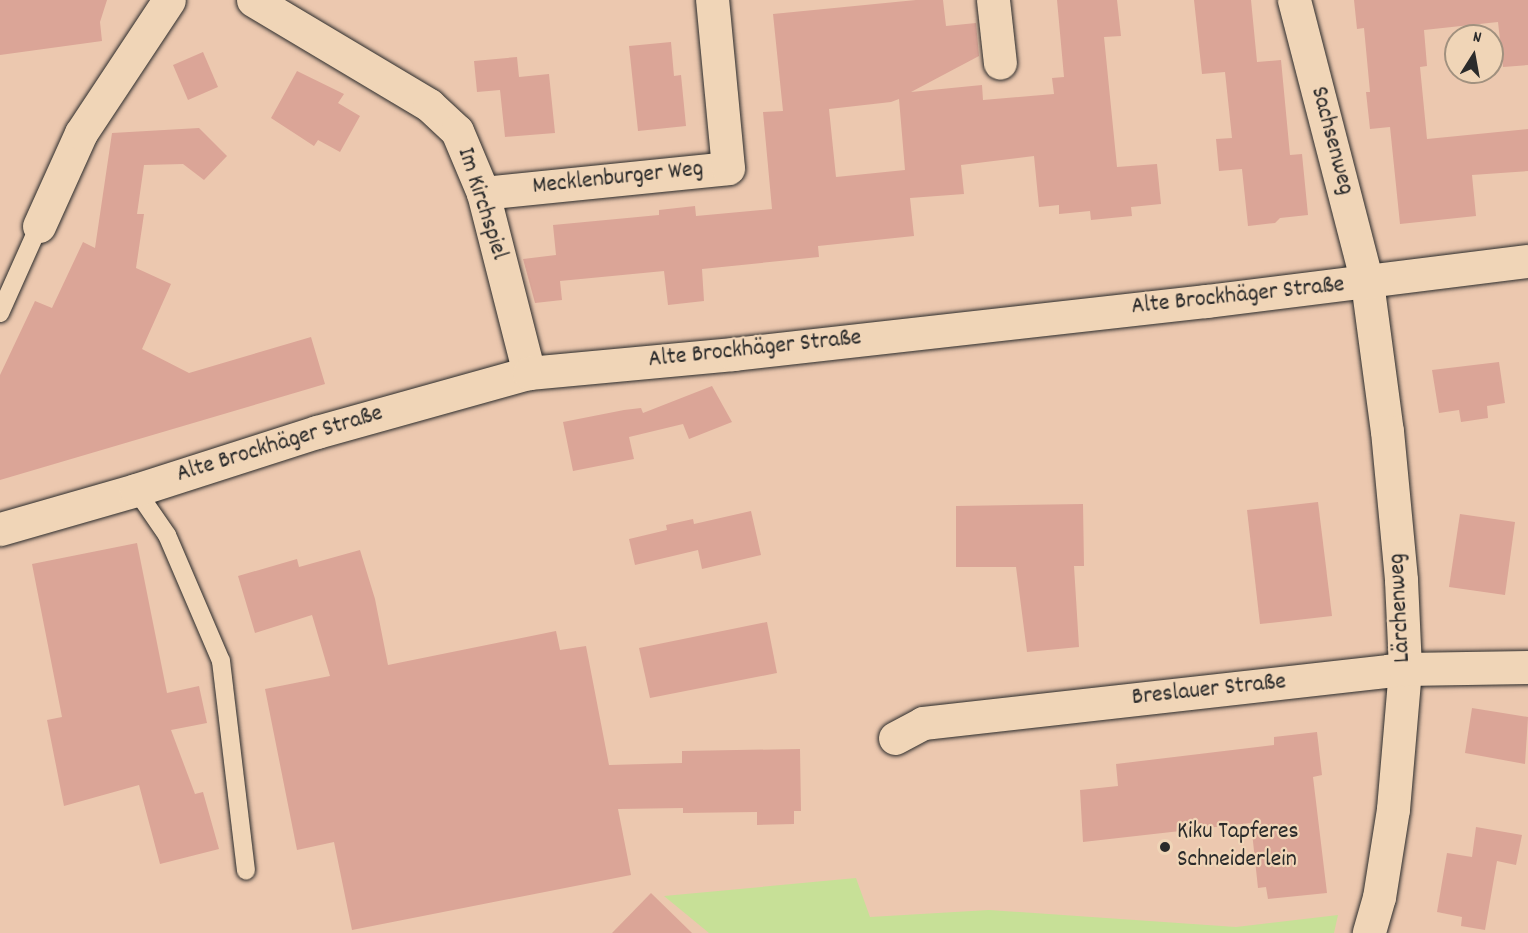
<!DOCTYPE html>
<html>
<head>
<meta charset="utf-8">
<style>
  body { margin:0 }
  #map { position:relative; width:1528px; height:933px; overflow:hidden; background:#ecc8af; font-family:Dekko,sans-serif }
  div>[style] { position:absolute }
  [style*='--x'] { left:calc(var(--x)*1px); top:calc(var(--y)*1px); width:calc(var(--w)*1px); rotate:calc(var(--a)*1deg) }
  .green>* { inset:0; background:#c7e097 }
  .building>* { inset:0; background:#dba597 }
  .roads { filter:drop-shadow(0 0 2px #2b2b2b) drop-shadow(0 0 2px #2b2b2b) }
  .service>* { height:18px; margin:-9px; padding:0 9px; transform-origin:9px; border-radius:9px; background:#f0d5b7 }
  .minor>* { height:33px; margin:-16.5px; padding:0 16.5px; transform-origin:16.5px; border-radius:16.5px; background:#f0d5b7 }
  .dots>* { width:16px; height:16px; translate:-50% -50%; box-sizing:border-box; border:3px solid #f0d5b7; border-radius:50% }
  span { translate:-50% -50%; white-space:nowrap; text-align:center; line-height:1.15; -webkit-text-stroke:4.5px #f0d5b7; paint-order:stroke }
  .street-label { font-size:24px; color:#2b2b2b }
  .poi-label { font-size:24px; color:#2b2b2b }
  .left { translate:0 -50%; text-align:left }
  .north { position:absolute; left:1444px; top:24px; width:60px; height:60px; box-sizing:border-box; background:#f0d5b7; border:2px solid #a1917f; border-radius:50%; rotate:11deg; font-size:16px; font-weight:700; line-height:24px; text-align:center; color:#2b2b2b }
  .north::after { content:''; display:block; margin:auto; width:21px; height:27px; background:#2b2b2b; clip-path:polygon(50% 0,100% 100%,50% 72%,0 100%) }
</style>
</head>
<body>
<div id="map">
  <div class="green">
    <i style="clip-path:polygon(856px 878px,870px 917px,989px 910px,1236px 927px,1338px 915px,1334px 933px,709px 933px,664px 896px)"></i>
  </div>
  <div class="building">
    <i style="clip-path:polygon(0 0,107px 0,100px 22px,102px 41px,0 55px)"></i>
    <i style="clip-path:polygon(evenodd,916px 0,943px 0,946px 26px,976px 23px,979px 56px,911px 92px,982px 85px,983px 100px,1054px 94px,1052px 78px,1064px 77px,1057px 0,1117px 0,1121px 36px,1104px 37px,1117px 167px,1157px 164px,1161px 204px,1131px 207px,1132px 216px,1091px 220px,1090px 211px,1059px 214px,1059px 205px,1039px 207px,1034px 156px,961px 165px,964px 194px,910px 198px,914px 236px,818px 246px,819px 257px,702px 269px,704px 301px,668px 305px,664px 271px,560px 281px,562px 300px,535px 303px,523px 259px,556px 255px,553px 225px,659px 215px,659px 210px,695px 206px,696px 216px,772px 209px,763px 112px,783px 111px,773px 14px,916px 0,899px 99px,905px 170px,836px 177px,829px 109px,891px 102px,899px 99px)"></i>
    <i style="clip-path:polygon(1194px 0,1251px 0,1257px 62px,1281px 60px,1290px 155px,1302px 154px,1308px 215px,1280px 218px,1275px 223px,1248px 226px,1242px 169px,1219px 171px,1216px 139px,1232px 138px,1225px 72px,1202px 74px)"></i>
    <i style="clip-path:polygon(1354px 0,1528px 0,1528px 65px,1503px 67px,1498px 22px,1424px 30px,1427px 66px,1420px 67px,1427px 139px,1528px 129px,1528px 171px,1472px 175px,1476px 216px,1400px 224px,1390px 127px,1370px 129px,1366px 92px,1370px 92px,1364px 28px,1357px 29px)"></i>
    <i style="clip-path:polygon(671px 42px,674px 76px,681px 75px,686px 126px,638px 131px,629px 46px)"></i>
    <i style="clip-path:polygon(203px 52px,218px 87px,188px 100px,173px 65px)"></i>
    <i style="clip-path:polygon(517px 57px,519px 77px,549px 74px,555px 133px,505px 137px,500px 90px,477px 92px,474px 61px)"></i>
    <i style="clip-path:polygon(297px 71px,344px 94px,338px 103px,360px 116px,340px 152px,318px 140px,314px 146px,271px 118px)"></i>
    <i style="clip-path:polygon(199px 128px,227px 156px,204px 180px,183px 164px,144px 165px,137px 214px,144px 214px,136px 268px,171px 284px,142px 349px,189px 373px,311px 337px,325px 384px,0 480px,0 375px,35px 301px,52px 308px,83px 242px,95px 248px,112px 133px)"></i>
    <i style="clip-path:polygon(1499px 362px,1505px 403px,1487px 406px,1488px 418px,1461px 422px,1459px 410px,1439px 413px,1432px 370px)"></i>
    <i style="clip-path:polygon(712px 386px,732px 422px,689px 439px,683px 424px,629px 437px,634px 459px,573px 471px,563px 422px,624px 410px,641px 408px,643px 413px)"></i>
    <i style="clip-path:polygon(1318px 502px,1332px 616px,1260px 624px,1247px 510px)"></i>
    <i style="clip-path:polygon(1083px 504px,1084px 566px,1074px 566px,1079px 647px,1027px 652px,1016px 567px,956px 567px,956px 506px)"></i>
    <i style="clip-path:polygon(751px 511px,761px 555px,702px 569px,698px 550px,635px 565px,629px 539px,667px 530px,666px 525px,693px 519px,694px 524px)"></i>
    <i style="clip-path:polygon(1460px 514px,1515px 522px,1505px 595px,1449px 587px)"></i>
    <i style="clip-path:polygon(137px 543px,167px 693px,199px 686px,207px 723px,171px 730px,195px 794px,203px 792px,219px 849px,160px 864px,139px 785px,64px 806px,47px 720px,62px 717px,32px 564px)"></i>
    <i style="clip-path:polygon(360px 550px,375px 599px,388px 665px,556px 631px,560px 650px,586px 646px,609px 765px,682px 763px,682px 751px,800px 749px,801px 811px,794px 811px,794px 824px,757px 825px,757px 812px,683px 813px,683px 808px,618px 809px,631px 875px,352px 930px,334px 842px,297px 850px,265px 689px,330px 676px,312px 615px,255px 633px,238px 576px,297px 559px,299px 567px)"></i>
    <i style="clip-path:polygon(767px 622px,777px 673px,650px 698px,639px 648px)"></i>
    <i style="clip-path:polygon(1472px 708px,1528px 717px,1525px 764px,1465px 753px)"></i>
    <i style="clip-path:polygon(1317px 732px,1322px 775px,1313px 777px,1327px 893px,1268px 899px,1266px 887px,1258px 888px,1251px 823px,1083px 842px,1080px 790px,1118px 786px,1116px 764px,1274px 745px,1274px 737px)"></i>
    <i style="clip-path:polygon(1476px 827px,1522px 835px,1516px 865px,1497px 861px,1485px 930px,1461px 926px,1462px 917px,1437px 912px,1447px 853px,1472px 857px)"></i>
    <i style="clip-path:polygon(651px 893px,692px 933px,612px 933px)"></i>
  </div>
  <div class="roads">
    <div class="service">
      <i style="--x:0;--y:313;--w:95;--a:-65.9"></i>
      <i style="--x:136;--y:490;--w:55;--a:55.4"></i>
      <i style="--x:167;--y:535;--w:137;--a:66.8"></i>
      <i style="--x:221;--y:661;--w:211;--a:83.2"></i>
    </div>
    <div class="minor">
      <i style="--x:253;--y:0;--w:205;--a:30.8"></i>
      <i style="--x:429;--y:105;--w:38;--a:43"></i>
      <i style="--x:457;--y:131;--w:67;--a:67.2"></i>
      <i style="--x:483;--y:193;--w:186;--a:75.7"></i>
      <i style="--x:993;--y:0;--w:63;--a:83.7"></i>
      <i style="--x:1294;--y:0;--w:291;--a:75.5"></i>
      <i style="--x:1367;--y:282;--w:150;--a:82.4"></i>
      <i style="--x:1387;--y:431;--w:150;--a:84.6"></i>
      <i style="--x:1401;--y:580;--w:89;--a:87.4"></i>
      <i style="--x:1405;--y:669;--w:141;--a:94.9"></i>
      <i style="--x:1393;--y:809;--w:89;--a:99"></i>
      <i style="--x:1379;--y:897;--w:37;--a:106"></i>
      <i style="--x:483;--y:193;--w:246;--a:-5.8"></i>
      <i style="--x:728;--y:168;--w:169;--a:-95.4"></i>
      <i style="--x:39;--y:226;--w:102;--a:-65.7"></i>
      <i style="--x:81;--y:133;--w:159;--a:-56.5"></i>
      <i style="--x:0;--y:529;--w:141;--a:-16"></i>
      <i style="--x:136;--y:490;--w:190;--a:-17.8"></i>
      <i style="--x:317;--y:432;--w:220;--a:-15.6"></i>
      <i style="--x:529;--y:373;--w:205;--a:-5.3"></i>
      <i style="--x:733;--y:354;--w:476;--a:-6.4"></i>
      <i style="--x:1206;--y:301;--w:324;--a:-7.1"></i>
      <i style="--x:895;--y:738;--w:32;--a:-28"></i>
      <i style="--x:923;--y:723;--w:485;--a:-6.4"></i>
      <i style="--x:1405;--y:669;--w:123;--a:-0.9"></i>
    </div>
  </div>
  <div class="dots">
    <i style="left:1165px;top:847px;background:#2b2b2b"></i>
  </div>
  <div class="street-label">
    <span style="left:1331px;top:141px;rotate:75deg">Sachsenweg</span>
    <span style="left:618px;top:179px;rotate:-6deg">Mecklenburger Weg</span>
    <span style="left:481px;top:204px;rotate:72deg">Im Kirchspiel</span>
    <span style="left:1238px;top:297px;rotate:-6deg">Alte Brockhäger Straße</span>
    <span style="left:755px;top:350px;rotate:-6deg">Alte Brockhäger Straße</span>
    <span style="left:280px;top:445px;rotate:-17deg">Alte Brockhäger Straße</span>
    <span style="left:1401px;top:608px;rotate:-93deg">Lärchenweg</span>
    <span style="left:1209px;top:691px;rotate:-6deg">Breslauer Straße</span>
  </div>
  <div class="poi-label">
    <span class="left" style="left:1177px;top:847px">Kiku Tapferes<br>Schneiderlein</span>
  </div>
  <div class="north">N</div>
</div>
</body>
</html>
